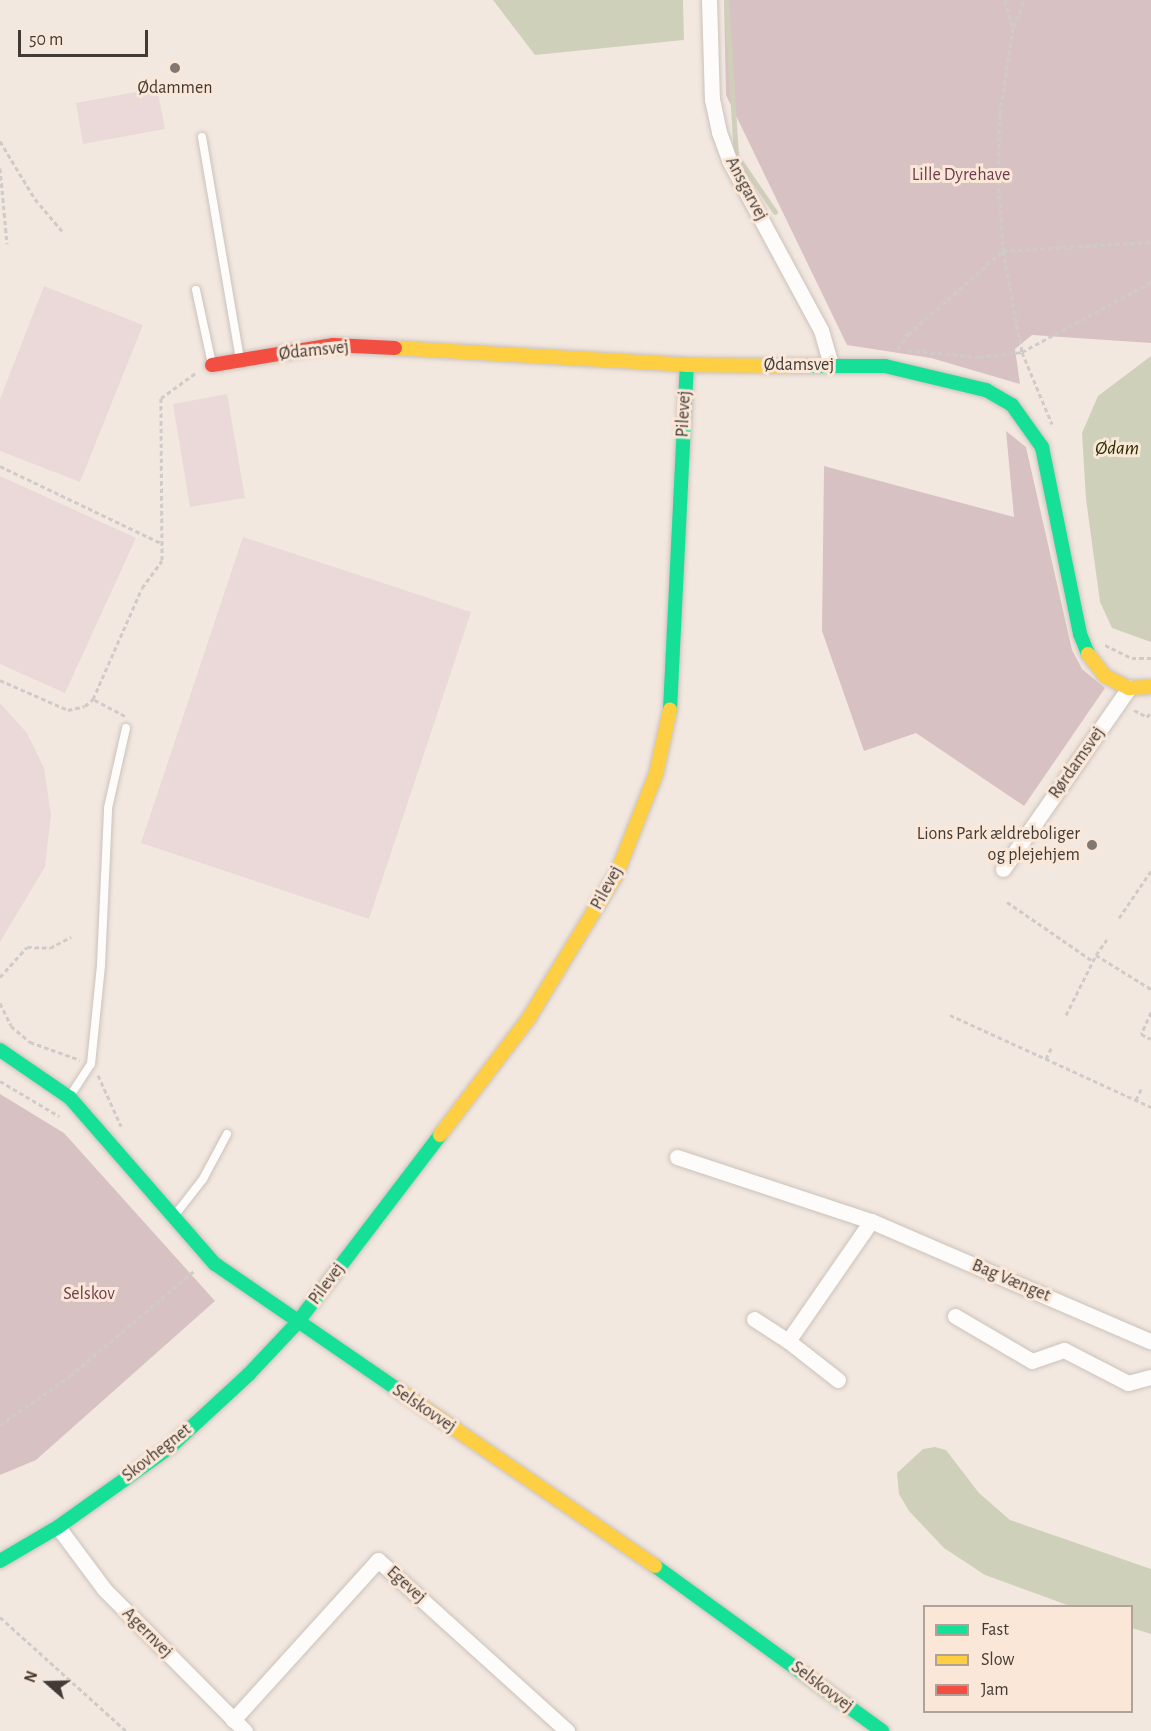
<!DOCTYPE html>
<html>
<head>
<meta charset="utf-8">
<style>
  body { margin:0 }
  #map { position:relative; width:1151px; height:1731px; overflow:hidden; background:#f3e8e0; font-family:"Alegreya Sans",sans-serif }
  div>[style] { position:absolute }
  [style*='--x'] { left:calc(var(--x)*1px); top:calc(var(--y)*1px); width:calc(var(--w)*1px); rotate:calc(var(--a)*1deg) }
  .green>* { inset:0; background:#ead9d8 }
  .forest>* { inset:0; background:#d8c1c2 }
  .water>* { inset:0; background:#cfd0ba }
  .stream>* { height:5px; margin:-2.5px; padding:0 2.5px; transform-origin:2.5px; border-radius:2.5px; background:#cfd0ba }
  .path>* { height:3px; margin-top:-1.5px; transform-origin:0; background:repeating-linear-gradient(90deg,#d0cbc9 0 4.5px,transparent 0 7.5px) }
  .roads { filter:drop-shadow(0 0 2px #cac2bb) drop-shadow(0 0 2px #cac2bb) }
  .lane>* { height:8px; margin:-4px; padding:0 4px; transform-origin:4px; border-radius:4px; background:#fdfcfa }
  .street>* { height:15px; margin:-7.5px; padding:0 7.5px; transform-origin:7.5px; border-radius:7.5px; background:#fdfcfa }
  .fast>* { height:14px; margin:-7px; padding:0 7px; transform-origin:7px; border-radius:7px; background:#16e098 }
  .slow>* { height:14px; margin:-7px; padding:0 7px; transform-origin:7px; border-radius:7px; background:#ffcf43 }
  .jam>* { height:14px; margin:-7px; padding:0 7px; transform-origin:7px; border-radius:7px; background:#f24e42 }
  .dots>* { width:16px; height:16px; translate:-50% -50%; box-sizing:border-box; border:3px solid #fbe7d8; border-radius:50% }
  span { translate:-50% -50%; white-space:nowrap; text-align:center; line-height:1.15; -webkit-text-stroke:6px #fbe7d8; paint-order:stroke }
  .poi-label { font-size:18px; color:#423b35 }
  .right { translate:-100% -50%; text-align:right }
  .park-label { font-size:18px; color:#6d3d4e }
  .street-label { font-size:18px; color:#423b35 }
  .water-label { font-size:20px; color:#282f00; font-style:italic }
  .legend { position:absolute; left:923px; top:1605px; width:210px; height:108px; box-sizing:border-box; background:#fbe7d8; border:2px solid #b1a297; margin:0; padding:8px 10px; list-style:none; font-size:18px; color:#423b35 }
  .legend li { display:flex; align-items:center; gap:12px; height:30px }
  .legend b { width:30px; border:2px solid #b1a297 }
  .north { position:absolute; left:18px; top:1653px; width:60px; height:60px; -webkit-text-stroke:4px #fbe7d8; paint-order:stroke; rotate:290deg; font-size:16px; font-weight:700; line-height:24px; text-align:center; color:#423b35 }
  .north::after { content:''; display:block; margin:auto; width:21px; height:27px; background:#423b35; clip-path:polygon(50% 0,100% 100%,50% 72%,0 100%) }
  .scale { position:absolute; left:18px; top:30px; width:130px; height:27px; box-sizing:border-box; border:3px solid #423b35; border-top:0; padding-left:8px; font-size:18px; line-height:21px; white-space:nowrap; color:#423b35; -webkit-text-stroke:4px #fbe7d8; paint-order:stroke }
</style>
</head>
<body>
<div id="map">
  <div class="green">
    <i style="clip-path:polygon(157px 88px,165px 129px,83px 144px,76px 103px)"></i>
    <i style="clip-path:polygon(44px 286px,143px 325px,80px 482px,0 451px,0 399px)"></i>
    <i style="clip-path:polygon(227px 394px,245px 498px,190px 507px,173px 404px)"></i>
    <i style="clip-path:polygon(0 476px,136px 538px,65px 693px,0 664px)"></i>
    <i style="clip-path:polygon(243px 537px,471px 612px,369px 919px,141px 843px)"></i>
    <i style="clip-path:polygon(0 703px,27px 733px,44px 768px,51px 815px,45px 867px,0 942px)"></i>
  </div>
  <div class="forest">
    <i style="clip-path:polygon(724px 0,1151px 0,1151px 343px,1032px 335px,1015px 349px,1020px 384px,931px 358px,847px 345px,726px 95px)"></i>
    <i style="clip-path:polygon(1006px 431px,1026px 447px,1072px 650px,1082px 669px,1105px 688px,1024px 806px,916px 733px,864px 751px,822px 631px,824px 466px,1014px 517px)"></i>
    <i style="clip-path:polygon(0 1094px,64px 1133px,215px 1301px,36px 1460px,0 1475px)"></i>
  </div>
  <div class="water">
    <i style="clip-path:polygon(493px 0,683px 0,684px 40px,535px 55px)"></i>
    <i style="clip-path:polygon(1151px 356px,1151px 642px,1112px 628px,1100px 602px,1086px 499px,1082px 433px,1098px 396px)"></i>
    <i style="clip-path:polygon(935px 1447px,946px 1450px,979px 1493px,1010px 1520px,1151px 1569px,1151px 1634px,1132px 1628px,1132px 1606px,1070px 1606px,985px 1575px,944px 1548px,909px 1511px,899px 1494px,897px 1473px,923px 1449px)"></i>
  </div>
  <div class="stream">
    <i style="--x:726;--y:0;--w:155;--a:86.3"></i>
    <i style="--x:736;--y:155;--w:69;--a:55.6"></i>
  </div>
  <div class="path">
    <i style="--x:1005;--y:0;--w:29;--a:74"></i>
    <i style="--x:1013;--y:28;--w:87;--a:98.6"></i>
    <i style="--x:1000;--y:114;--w:59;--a:91.9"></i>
    <i style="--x:998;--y:173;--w:78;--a:86.3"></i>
    <i style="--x:1003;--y:251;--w:103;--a:79.3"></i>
    <i style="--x:1022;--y:352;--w:78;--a:67.4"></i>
    <i style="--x:1014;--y:27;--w:29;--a:-68"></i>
    <i style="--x:0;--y:141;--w:68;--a:58.9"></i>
    <i style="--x:35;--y:199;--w:42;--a:49.8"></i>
    <i style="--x:0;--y:168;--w:76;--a:84.7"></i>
    <i style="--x:898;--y:349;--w:18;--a:-56"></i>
    <i style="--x:908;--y:334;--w:126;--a:-41.1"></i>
    <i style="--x:1003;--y:251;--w:148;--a:-3.5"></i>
    <i style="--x:908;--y:350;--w:71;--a:5.6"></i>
    <i style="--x:979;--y:357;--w:43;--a:-6.6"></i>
    <i style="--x:1022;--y:352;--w:147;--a:-28.5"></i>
    <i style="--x:0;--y:466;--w:181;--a:25.6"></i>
    <i style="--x:1105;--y:645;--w:30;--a:26"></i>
    <i style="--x:1132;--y:658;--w:19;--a:0"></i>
    <i style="--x:0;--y:680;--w:74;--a:23.8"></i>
    <i style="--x:68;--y:710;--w:17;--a:-13"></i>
    <i style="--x:85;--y:706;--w:11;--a:-41"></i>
    <i style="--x:1134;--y:710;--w:15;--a:28"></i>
    <i style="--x:1147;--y:717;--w:6;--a:-51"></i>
    <i style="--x:125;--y:716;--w:36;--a:-152"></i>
    <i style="--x:93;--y:699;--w:121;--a:-66.2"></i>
    <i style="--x:142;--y:588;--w:34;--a:-54"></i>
    <i style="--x:162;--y:560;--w:162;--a:-90.4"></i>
    <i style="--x:161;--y:398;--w:44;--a:-35.8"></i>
    <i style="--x:1007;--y:902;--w:104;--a:34.5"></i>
    <i style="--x:1119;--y:918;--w:57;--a:-55.8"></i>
    <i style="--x:1096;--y:955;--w:19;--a:-55"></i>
    <i style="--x:0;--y:977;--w:40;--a:-48"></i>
    <i style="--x:27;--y:947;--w:23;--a:2"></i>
    <i style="--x:50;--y:948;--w:24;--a:-28"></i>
    <i style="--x:0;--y:1003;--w:25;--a:64"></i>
    <i style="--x:11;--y:1026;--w:25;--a:40"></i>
    <i style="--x:30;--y:1042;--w:53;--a:19.8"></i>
    <i style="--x:1151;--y:1012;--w:24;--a:114"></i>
    <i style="--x:1141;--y:1034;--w:11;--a:27"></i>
    <i style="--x:950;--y:1015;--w:221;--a:24.6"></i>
    <i style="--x:1066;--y:1015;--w:67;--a:-63.4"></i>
    <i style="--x:1096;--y:955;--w:65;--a:31.7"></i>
    <i style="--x:1046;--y:1059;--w:14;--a:-65"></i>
    <i style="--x:98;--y:1075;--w:56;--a:65.7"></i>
    <i style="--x:0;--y:1081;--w:69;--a:30.7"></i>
    <i style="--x:1136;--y:1100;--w:14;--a:-65"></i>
    <i style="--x:0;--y:1425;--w:85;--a:-35"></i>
    <i style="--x:70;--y:1376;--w:165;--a:-40.3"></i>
    <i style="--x:0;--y:1617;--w:170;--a:42.1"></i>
  </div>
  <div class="roads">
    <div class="lane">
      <i style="--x:202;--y:137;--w:225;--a:80.3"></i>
      <i style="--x:196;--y:290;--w:76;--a:77.8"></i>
      <i style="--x:70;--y:1096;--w:38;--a:-57"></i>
      <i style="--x:91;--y:1064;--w:100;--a:-84.2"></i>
      <i style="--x:101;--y:965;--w:157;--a:-87.4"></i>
      <i style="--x:108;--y:808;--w:82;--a:-77.3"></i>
      <i style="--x:175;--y:1215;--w:46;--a:-52.1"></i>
      <i style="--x:203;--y:1179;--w:51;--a:-61.9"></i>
    </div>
    <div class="street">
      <i style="--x:709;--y:0;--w:99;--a:88.3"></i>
      <i style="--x:712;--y:99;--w:34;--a:78"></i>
      <i style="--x:719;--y:132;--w:30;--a:70"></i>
      <i style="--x:729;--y:160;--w:193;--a:61.6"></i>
      <i style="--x:821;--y:330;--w:35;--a:74"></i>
      <i style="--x:1003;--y:869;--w:221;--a:-55.2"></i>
      <i style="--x:677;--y:1157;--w:204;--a:18.3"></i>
      <i style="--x:871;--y:1221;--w:304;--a:23.3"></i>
      <i style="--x:955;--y:1316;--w:89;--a:30.3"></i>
      <i style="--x:1032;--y:1361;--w:34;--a:-19"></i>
      <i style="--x:1064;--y:1350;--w:72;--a:27.3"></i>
      <i style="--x:1128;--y:1383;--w:24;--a:-15"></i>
      <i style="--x:754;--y:1319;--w:40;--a:32.9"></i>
      <i style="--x:838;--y:1380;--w:63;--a:-142"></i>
      <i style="--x:788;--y:1341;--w:146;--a:-55.3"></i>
      <i style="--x:58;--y:1527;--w:77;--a:53.4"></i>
      <i style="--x:104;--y:1589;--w:200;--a:45.2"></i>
      <i style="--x:233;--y:1720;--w:216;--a:-47.8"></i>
      <i style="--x:378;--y:1560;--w:255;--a:42.1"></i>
    </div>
    <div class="fast">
      <i style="--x:789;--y:366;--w:96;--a:0"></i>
      <i style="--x:885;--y:366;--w:104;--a:13.4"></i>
      <i style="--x:986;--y:390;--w:30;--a:30"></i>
      <i style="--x:1012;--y:405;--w:52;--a:54.5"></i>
      <i style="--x:1042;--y:447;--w:191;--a:78.5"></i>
      <i style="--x:1080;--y:634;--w:22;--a:68"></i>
      <i style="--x:670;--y:710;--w:345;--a:-87.2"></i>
      <i style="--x:0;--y:1050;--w:85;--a:34.4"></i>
      <i style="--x:70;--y:1098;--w:220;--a:48.9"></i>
      <i style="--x:215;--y:1264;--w:226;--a:34.5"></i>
      <i style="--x:0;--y:1561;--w:67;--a:-30.4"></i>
      <i style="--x:58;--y:1527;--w:138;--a:-35.5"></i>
      <i style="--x:170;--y:1447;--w:108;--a:-42.7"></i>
      <i style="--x:249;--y:1374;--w:70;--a:-46.7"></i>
      <i style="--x:297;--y:1323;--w:236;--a:-52.7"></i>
      <i style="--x:655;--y:1566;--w:281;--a:36"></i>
    </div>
    <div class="slow">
      <i style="--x:395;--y:348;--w:292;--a:3.3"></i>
      <i style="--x:687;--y:365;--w:102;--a:0.6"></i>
      <i style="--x:1088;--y:654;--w:28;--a:52"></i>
      <i style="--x:1105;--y:676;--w:27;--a:27"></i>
      <i style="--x:1129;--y:688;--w:22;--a:-3"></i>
      <i style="--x:440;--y:1135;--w:147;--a:-52.7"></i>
      <i style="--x:529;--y:1018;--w:170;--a:-58.7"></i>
      <i style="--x:617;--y:873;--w:106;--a:-68.5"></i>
      <i style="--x:656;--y:774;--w:66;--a:-77.7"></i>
      <i style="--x:401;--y:1392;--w:308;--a:34.4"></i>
    </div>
    <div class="jam">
      <i style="--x:212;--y:365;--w:123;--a:-9.4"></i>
      <i style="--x:333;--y:345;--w:62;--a:2.8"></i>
    </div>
  </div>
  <div class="dots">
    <i style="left:175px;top:68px;background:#807871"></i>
    <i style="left:1092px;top:845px;background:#807871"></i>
  </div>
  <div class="poi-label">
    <span style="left:175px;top:88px">Ødammen</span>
    <span class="right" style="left:1080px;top:845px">Lions Park ældreboliger<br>og plejehjem</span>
  </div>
  <div class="park-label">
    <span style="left:961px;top:175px">Lille Dyrehave</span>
    <span style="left:89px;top:1294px">Selskov</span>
  </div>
  <div class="street-label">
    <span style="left:746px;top:189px;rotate:62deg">Ansgarvej</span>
    <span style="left:314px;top:351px;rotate:-6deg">Ødamsvej</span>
    <span style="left:799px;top:365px">Ødamsvej</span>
    <span style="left:684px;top:414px;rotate:-87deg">Pilevej</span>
    <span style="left:1077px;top:763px;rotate:-55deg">Rørdamsvej</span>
    <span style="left:607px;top:888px;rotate:-61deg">Pilevej</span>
    <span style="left:1011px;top:1281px;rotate:23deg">Bag Vænget</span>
    <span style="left:327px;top:1284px;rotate:-53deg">Pilevej</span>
    <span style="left:424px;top:1409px;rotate:34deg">Selskovvej</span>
    <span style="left:157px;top:1453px;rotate:-38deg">Skovhegnet</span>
    <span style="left:406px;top:1585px;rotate:42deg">Egevej</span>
    <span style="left:147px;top:1633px;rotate:45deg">Agernvej</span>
    <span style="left:822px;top:1687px;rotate:37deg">Selskovvej</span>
  </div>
  <div class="water-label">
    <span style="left:1117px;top:448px">Ødam</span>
  </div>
  <ul class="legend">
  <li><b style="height:8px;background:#16e098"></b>Fast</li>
  <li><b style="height:8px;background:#ffcf43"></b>Slow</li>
  <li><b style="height:8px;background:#f24e42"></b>Jam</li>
  </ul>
  <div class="north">N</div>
  <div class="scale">50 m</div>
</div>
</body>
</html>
